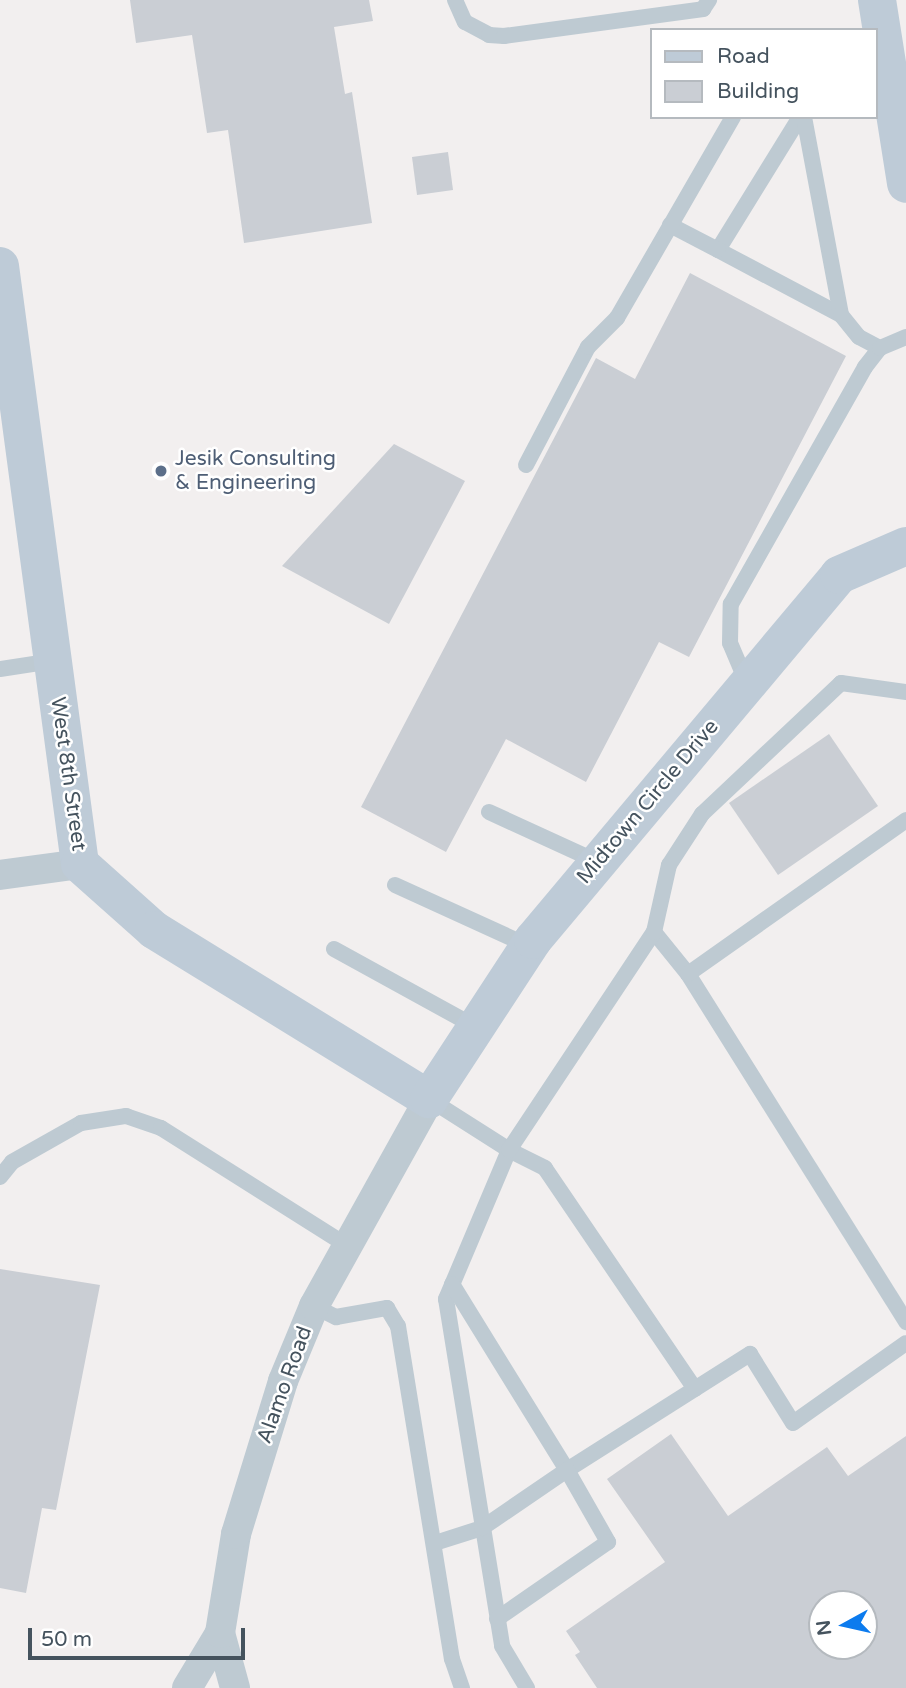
<!DOCTYPE html>
<html>
<head>
<meta charset="utf-8">
<style>
  body { margin:0 }
  #map { position:relative; width:906px; height:1688px; overflow:hidden; background:#f2efef; font-family:"Varela Round",sans-serif }
  div>[style] { position:absolute }
  [style*='--x'] { left:calc(var(--x)*1px); top:calc(var(--y)*1px); width:calc(var(--w)*1px); rotate:calc(var(--a)*1deg) }
  .building>* { inset:0; background:#caced4 }
  .lane>* { height:16px; margin:-8px; padding:0 8px; transform-origin:8px; border-radius:8px; background:#becad2 }
  .street>* { height:30px; margin:-15px; padding:0 15px; transform-origin:15px; border-radius:15px; background:#becad2 }
  .secondary>* { height:38px; margin:-19px; padding:0 19px; transform-origin:19px; border-radius:19px; background:#becbd7 }
  .dots>* { width:19px; height:19px; translate:-50% -50%; box-sizing:border-box; border:4px solid #fff; border-radius:50% }
  span { translate:-50% -50%; white-space:nowrap; text-align:center; line-height:1.15; -webkit-text-stroke:5px #fff; paint-order:stroke }
  .service-label { font-size:21px; color:#4e5e75 }
  .left { translate:0 -50%; text-align:left }
  .street-label { font-size:21px; color:#45535e }
  .legend { position:absolute; left:650px; top:28px; width:228px; height:91px; box-sizing:border-box; background:#fff; border:2px solid #b5babf; margin:0; padding:9px 12px; list-style:none; font-size:21px; color:#45535e }
  .legend li { display:flex; align-items:center; gap:14px; height:35px }
  .legend b { width:35px; border:2px solid #b5babf }
  .north { position:absolute; left:808px; top:1590px; width:70px; height:70px; box-sizing:border-box; background:#fff; border:2px solid #b5babf; border-radius:50%; rotate:262deg; font-size:19px; font-weight:700; line-height:28px; text-align:center; color:#45535e }
  .north::after { content:''; display:block; margin:auto; width:24px; height:32px; background:#0c7bee; clip-path:polygon(50% 0,100% 100%,50% 72%,0 100%) }
  .scale { position:absolute; left:28px; top:1628px; width:217px; height:32px; box-sizing:border-box; border:4px solid #45535e; border-top:0; padding-left:9px; font-size:21px; line-height:24px; white-space:nowrap; color:#45535e; -webkit-text-stroke:5px #fff; paint-order:stroke }
</style>
</head>
<body>
<div id="map">
  <div class="building">
    <i style="clip-path:polygon(130px 0,369px 0,373px 21px,334px 27px,345px 94px,352px 92px,372px 223px,244px 243px,228px 130px,207px 133px,192px 35px,136px 43px)"></i>
    <i style="clip-path:polygon(448px 152px,453px 190px,417px 195px,412px 157px)"></i>
    <i style="clip-path:polygon(690px 273px,846px 356px,689px 657px,659px 642px,586px 782px,506px 739px,446px 852px,361px 807px,596px 358px,635px 379px)"></i>
    <i style="clip-path:polygon(394px 444px,465px 481px,389px 624px,282px 566px)"></i>
    <i style="clip-path:polygon(829px 734px,878px 806px,778px 875px,729px 803px)"></i>
    <i style="clip-path:polygon(0 1269px,100px 1285px,56px 1510px,42px 1508px,26px 1593px,0 1588px)"></i>
    <i style="clip-path:polygon(evenodd,671px 1434px,728px 1516px,827px 1447px,848px 1476px,906px 1436px,906px 1688px,597px 1688px,575px 1655px,580px 1652px,566px 1631px,665px 1562px,607px 1479px,671px 1434px,822px 1604px,864px 1604px,864px 1646px,822px 1646px,822px 1604px)"></i>
  </div>
  <div class="lane">
    <i style="--x:455;--y:0;--w:24;--a:66"></i>
    <i style="--x:465;--y:22;--w:27;--a:28"></i>
    <i style="--x:489;--y:35;--w:15;--a:4"></i>
    <i style="--x:504;--y:36;--w:201;--a:-7.7"></i>
    <i style="--x:703;--y:9;--w:11;--a:-56"></i>
    <i style="--x:800;--y:117;--w:156;--a:121.7"></i>
    <i style="--x:718;--y:250;--w:139;--a:27.9"></i>
    <i style="--x:804;--y:117;--w:201;--a:79.4"></i>
    <i style="--x:841;--y:315;--w:28;--a:51"></i>
    <i style="--x:859;--y:337;--w:24;--a:28"></i>
    <i style="--x:670;--y:225;--w:54;--a:27.5"></i>
    <i style="--x:526;--y:465;--w:133;--a:-62.3"></i>
    <i style="--x:588;--y:347;--w:41;--a:-45"></i>
    <i style="--x:617;--y:318;--w:232;--a:-60"></i>
    <i style="--x:0;--y:669;--w:54;--a:-8.6"></i>
    <i style="--x:747;--y:683;--w:43;--a:-113"></i>
    <i style="--x:730;--y:643;--w:39;--a:-89"></i>
    <i style="--x:731;--y:604;--w:272;--a:-60.5"></i>
    <i style="--x:865;--y:367;--w:24;--a:-52"></i>
    <i style="--x:880;--y:348;--w:28;--a:-23"></i>
    <i style="--x:489;--y:812;--w:120;--a:24.6"></i>
    <i style="--x:395;--y:885;--w:147;--a:24.5"></i>
    <i style="--x:654;--y:932;--w:54;--a:51"></i>
    <i style="--x:688;--y:974;--w:411;--a:57.9"></i>
    <i style="--x:334;--y:949;--w:162;--a:28.8"></i>
    <i style="--x:688;--y:974;--w:267;--a:-35.2"></i>
    <i style="--x:429;--y:1099;--w:95;--a:32.5"></i>
    <i style="--x:509;--y:1150;--w:162;--a:112.9"></i>
    <i style="--x:446;--y:1299;--w:351;--a:80.8"></i>
    <i style="--x:502;--y:1646;--w:49;--a:59.2"></i>
    <i style="--x:0;--y:1177;--w:19;--a:-51"></i>
    <i style="--x:12;--y:1162;--w:79;--a:-29.5"></i>
    <i style="--x:81;--y:1123;--w:46;--a:-8.8"></i>
    <i style="--x:126;--y:1116;--w:37;--a:19"></i>
    <i style="--x:161;--y:1128;--w:221;--a:32.3"></i>
    <i style="--x:452;--y:1284;--w:219;--a:58.3"></i>
    <i style="--x:567;--y:1470;--w:217;--a:-32.4"></i>
    <i style="--x:750;--y:1354;--w:81;--a:58.1"></i>
    <i style="--x:793;--y:1423;--w:138;--a:-35.3"></i>
    <i style="--x:314;--y:1306;--w:25;--a:27"></i>
    <i style="--x:336;--y:1317;--w:52;--a:-10"></i>
    <i style="--x:387;--y:1308;--w:21;--a:59"></i>
    <i style="--x:398;--y:1326;--w:337;--a:80.8"></i>
    <i style="--x:452;--y:1659;--w:31;--a:71"></i>
    <i style="--x:695;--y:1389;--w:267;--a:-124.2"></i>
    <i style="--x:545;--y:1168;--w:40;--a:-153.4"></i>
    <i style="--x:509;--y:1150;--w:262;--a:-56.4"></i>
    <i style="--x:654;--y:932;--w:69;--a:-77.4"></i>
    <i style="--x:669;--y:865;--w:61;--a:-57.1"></i>
    <i style="--x:702;--y:814;--w:191;--a:-43.3"></i>
    <i style="--x:841;--y:683;--w:66;--a:7.9"></i>
    <i style="--x:435;--y:1543;--w:49;--a:-17.7"></i>
    <i style="--x:482;--y:1528;--w:103;--a:-34.3"></i>
    <i style="--x:567;--y:1470;--w:83;--a:60.3"></i>
    <i style="--x:608;--y:1542;--w:135;--a:145.3"></i>
  </div>
  <div class="street">
    <i style="--x:0;--y:875;--w:81;--a:-7.8"></i>
    <i style="--x:220;--y:1633;--w:57;--a:74.7"></i>
    <i style="--x:187;--y:1688;--w:64;--a:-59"></i>
    <i style="--x:220;--y:1633;--w:100;--a:-80.8"></i>
    <i style="--x:236;--y:1534;--w:160;--a:-72.9"></i>
    <i style="--x:283;--y:1381;--w:81;--a:-67.5"></i>
    <i style="--x:314;--y:1306;--w:237;--a:-60.9"></i>
  </div>
  <div class="secondary">
    <i style="--x:877;--y:0;--w:186;--a:81"></i>
    <i style="--x:0;--y:266;--w:603;--a:82.38"></i>
    <i style="--x:80;--y:864;--w:99;--a:41.7"></i>
    <i style="--x:154;--y:930;--w:323;--a:31.6"></i>
    <i style="--x:429;--y:1099;--w:190;--a:-56.8"></i>
    <i style="--x:533;--y:940;--w:476;--a:-50"></i>
    <i style="--x:839;--y:575;--w:73;--a:-23.4"></i>
  </div>
  <div class="dots">
    <i style="left:161px;top:471px;background:#5c6f8a"></i>
  </div>
  <div class="service-label">
    <span class="left" style="left:175px;top:471px">Jesik Consulting<br>&amp; Engineering</span>
  </div>
  <div class="street-label">
    <span style="left:68px;top:774px;rotate:82deg">West 8th Street</span>
    <span style="left:648px;top:802px;rotate:-50deg">Midtown Circle Drive</span>
    <span style="left:285px;top:1385px;rotate:-70deg">Alamo Road</span>
  </div>
  <ul class="legend">
  <li><b style="height:9px;background:#becbd7"></b>Road</li>
  <li><b style="height:19px;background:#caced4"></b>Building</li>
  </ul>
  <div class="north">N</div>
  <div class="scale">50 m</div>
</div>
</body>
</html>
